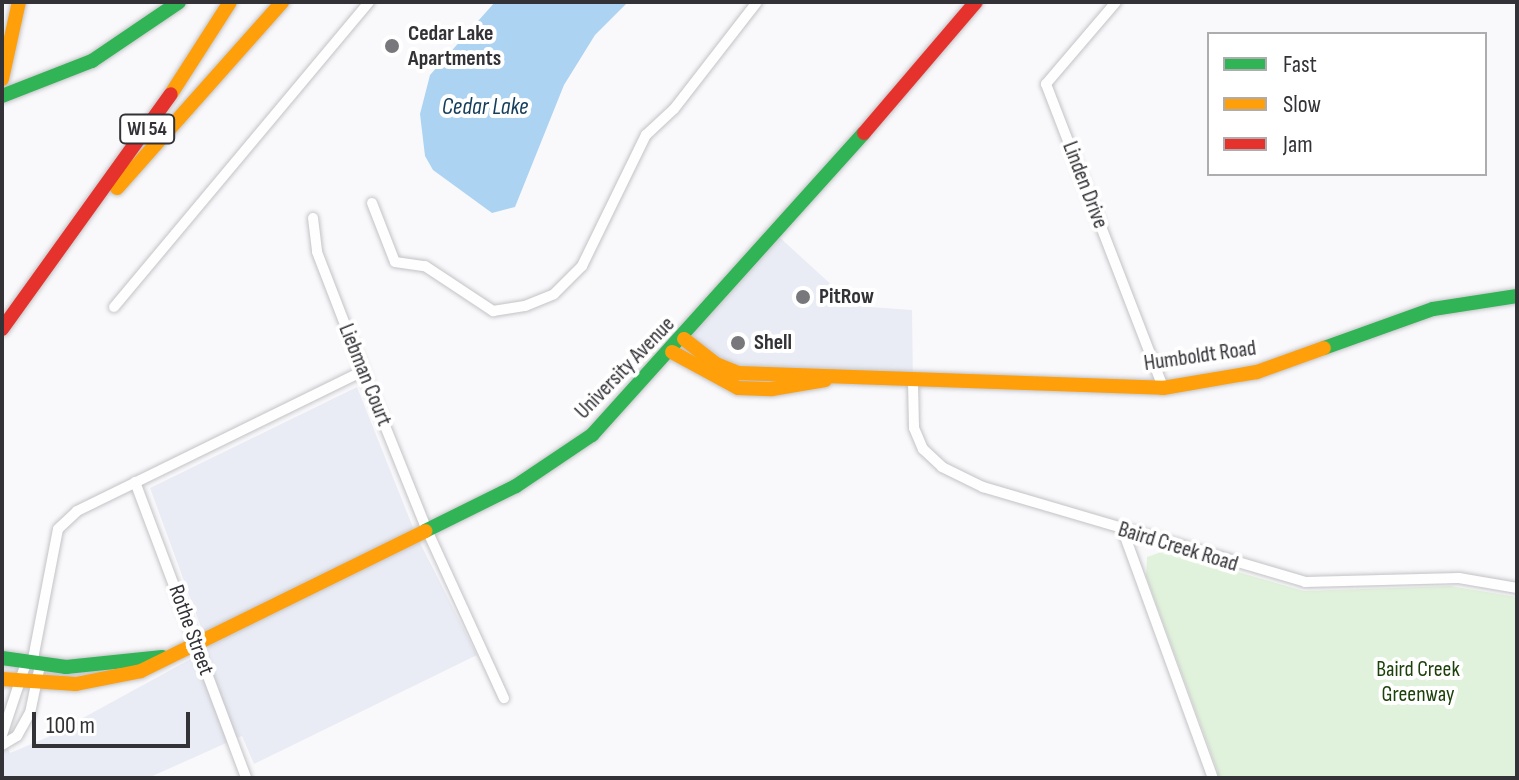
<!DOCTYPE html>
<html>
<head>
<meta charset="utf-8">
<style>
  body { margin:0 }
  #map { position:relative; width:1519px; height:780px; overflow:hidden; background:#f9f9fc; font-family:"Sofia Sans Condensed",sans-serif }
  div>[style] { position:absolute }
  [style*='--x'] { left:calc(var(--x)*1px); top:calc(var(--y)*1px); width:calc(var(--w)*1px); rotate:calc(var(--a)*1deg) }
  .built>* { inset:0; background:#eaecf5 }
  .green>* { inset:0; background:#e1f2dc }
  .water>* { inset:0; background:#add3f2 }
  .roads { filter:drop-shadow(0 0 2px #c3c3c6) drop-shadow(0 0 2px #c3c3c6) }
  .street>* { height:10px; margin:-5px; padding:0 5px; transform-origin:5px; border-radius:5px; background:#fefeff }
  .fast>* { height:14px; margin:-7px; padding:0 7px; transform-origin:7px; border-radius:7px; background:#30b455 }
  .slow>* { height:14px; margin:-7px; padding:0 7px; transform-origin:7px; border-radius:7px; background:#ff9f0a }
  .jam>* { height:14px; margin:-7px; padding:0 7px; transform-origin:7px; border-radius:7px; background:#e5322d }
  .dots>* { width:22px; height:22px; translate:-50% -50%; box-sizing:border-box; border:4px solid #fff; border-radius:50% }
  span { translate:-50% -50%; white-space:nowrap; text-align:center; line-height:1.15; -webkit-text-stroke:8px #fff; paint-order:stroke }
  .shield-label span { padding:2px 6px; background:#fff; border:2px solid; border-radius:6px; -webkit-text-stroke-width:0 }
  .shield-label { font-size:20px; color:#323237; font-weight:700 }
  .poi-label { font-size:22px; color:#323237; font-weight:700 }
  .left { translate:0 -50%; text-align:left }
  .street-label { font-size:22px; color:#323237 }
  .park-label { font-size:22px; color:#1d410a }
  .water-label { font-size:24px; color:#143d5b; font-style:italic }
  .frame { position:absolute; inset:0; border:4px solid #323237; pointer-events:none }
  .legend { position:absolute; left:1207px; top:32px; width:280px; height:144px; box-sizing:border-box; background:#fff; border:2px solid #adadaf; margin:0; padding:10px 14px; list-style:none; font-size:24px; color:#323237 }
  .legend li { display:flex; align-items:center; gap:16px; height:40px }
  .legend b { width:40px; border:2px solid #adadaf }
  .scale { position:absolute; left:32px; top:712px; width:158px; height:36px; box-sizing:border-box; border:4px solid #323237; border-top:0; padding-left:10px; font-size:24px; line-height:28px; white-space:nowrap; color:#323237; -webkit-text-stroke:6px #fff; paint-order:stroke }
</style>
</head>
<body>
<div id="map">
  <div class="built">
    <i style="clip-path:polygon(777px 235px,835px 288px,842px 305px,912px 310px,913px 383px,746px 374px,684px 339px)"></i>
    <i style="clip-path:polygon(357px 387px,416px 535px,477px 655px,254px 764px,242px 736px,148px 778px,2px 778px,2px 750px,8px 748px,10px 753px,48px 737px,209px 649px,150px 488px)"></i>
  </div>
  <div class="green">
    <i style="clip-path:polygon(1164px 551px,1304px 591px,1450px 586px,1517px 597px,1517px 778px,1203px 778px,1218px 772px,1146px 576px,1147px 557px)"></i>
  </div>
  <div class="water">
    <i style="clip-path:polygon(495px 2px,628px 2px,595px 35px,564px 85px,515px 207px,492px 213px,433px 170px,425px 156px,420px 114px,430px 75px)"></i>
  </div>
  <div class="roads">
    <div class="street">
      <i style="--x:1116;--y:2;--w:108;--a:130.5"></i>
      <i style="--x:1046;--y:84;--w:326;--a:68.9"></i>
      <i style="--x:372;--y:203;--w:63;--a:68.7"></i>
      <i style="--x:395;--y:262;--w:30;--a:8"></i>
      <i style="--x:425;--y:266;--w:82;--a:33.5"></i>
      <i style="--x:493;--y:311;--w:32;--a:-9"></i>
      <i style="--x:525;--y:306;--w:31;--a:-22"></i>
      <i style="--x:554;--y:294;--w:40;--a:-45"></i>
      <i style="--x:582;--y:266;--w:146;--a:-64"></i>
      <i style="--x:646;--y:135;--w:38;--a:-43"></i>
      <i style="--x:674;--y:109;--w:135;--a:-52.2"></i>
      <i style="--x:313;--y:218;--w:34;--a:83"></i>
      <i style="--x:317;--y:252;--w:128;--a:68.9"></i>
      <i style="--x:363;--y:371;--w:171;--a:68.1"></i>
      <i style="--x:427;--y:530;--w:185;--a:65.4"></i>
      <i style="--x:114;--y:307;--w:398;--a:-50.1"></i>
      <i style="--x:913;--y:383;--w:45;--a:88.7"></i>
      <i style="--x:914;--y:428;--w:23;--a:67"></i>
      <i style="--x:923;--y:449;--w:26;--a:43"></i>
      <i style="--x:942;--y:467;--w:46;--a:26"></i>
      <i style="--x:983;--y:487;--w:336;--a:16.4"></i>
      <i style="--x:1305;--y:582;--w:154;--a:-1.5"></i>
      <i style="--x:1459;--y:578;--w:59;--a:9.8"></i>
      <i style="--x:135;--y:482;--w:316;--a:69.4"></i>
      <i style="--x:1123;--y:531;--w:263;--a:70"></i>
      <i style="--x:32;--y:664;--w:137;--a:-79.1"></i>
      <i style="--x:58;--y:529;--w:26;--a:-43"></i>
      <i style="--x:77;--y:511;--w:318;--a:-26.1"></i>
      <i style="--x:2;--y:735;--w:76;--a:-71.6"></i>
      <i style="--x:2;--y:745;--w:17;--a:-31"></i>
      <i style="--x:17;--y:736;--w:26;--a:-61"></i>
      <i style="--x:30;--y:713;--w:49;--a:-78.2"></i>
    </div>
    <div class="fast">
      <i style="--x:2;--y:96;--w:97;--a:-21.3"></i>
      <i style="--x:92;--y:61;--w:105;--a:-34.1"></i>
      <i style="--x:1324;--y:348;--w:116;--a:-19.7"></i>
      <i style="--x:1433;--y:309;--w:85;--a:-8.8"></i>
      <i style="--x:425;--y:531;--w:102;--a:-26.3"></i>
      <i style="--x:516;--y:486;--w:92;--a:-33.9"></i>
      <i style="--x:592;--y:435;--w:406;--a:-48"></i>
      <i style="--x:2;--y:658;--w:65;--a:8"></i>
      <i style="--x:66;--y:667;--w:97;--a:-5.9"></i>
    </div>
    <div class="slow">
      <i style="--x:2;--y:79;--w:79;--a:-77.6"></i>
      <i style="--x:171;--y:94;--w:109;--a:-57.3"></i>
      <i style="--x:117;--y:188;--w:249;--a:-48.4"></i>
      <i style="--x:684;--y:339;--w:41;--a:38"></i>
      <i style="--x:716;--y:364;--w:24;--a:22"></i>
      <i style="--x:738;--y:373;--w:425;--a:2"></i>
      <i style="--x:1163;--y:388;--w:95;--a:-9.7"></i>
      <i style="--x:1257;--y:372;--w:71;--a:-19.7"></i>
      <i style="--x:672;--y:352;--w:75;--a:28.6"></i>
      <i style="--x:738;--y:388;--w:34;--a:2"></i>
      <i style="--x:772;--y:389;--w:54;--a:-9.6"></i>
      <i style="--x:2;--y:679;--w:74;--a:3.9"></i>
      <i style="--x:76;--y:684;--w:66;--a:-11.3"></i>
      <i style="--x:141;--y:671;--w:317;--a:-26.2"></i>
    </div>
    <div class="jam">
      <i style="--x:864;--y:133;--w:172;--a:-49.5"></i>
      <i style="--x:2;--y:329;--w:289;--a:-54.3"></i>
    </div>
  </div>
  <div class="dots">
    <i style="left:392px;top:46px;background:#78787c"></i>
    <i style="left:803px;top:297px;background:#78787c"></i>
    <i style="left:738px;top:343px;background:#78787c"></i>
  </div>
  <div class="shield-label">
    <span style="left:147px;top:129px">WI 54</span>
  </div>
  <div class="poi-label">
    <span class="left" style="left:408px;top:46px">Cedar Lake<br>Apartments</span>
    <span class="left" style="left:819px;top:297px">PitRow</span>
    <span class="left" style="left:754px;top:343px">Shell</span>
  </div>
  <div class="street-label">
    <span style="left:1085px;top:185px;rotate:69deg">Linden Drive</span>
    <span style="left:1200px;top:356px;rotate:-8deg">Humboldt Road</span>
    <span style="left:625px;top:368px;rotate:-46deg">University Avenue</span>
    <span style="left:365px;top:375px;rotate:68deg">Liebman Court</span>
    <span style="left:1178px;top:547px;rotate:17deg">Baird Creek Road</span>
    <span style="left:191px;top:630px;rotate:70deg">Rothe Street</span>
  </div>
  <div class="park-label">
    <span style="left:1418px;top:682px">Baird Creek<br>Greenway</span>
  </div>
  <div class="water-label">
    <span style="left:485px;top:107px">Cedar Lake</span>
  </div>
  <div class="frame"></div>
  <ul class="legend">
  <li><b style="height:10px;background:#30b455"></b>Fast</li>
  <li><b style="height:10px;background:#ff9f0a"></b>Slow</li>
  <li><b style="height:10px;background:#e5322d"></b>Jam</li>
  </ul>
  <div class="scale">100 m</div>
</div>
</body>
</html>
